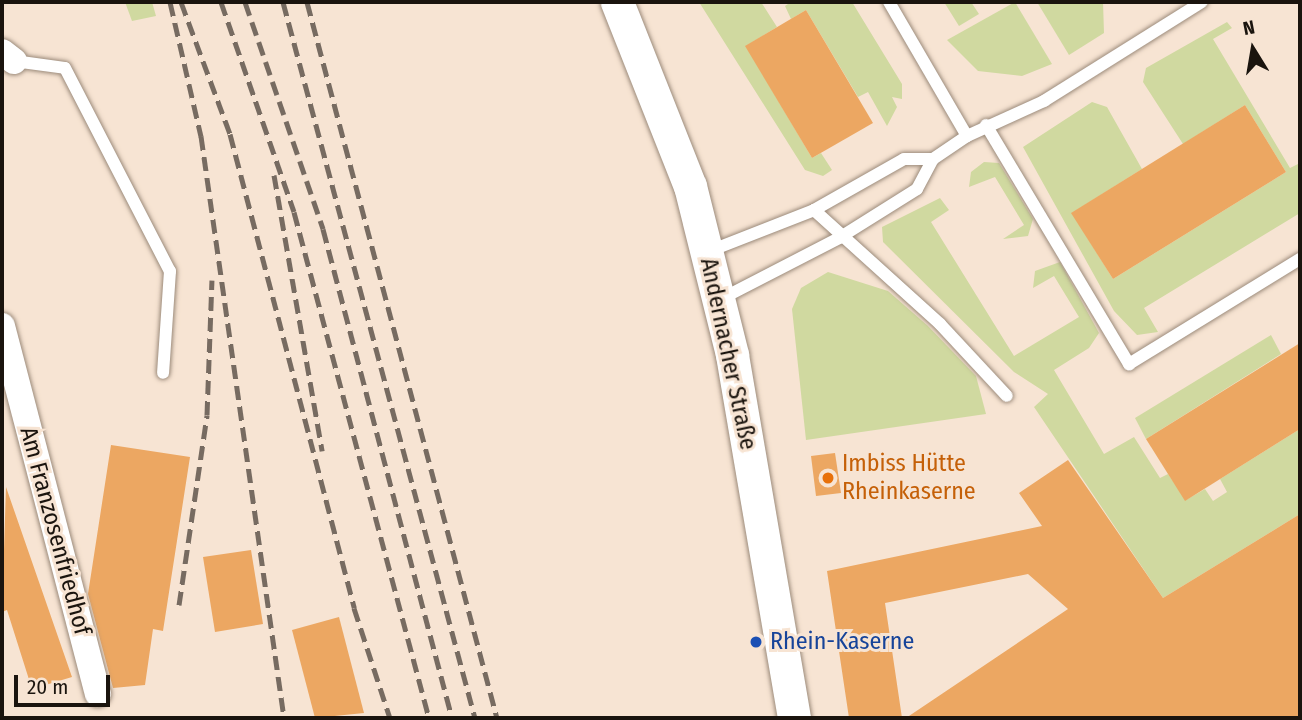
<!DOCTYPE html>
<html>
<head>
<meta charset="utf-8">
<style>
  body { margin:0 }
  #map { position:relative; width:1302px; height:720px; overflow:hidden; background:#f7e4d3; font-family:"Fira Sans Condensed",sans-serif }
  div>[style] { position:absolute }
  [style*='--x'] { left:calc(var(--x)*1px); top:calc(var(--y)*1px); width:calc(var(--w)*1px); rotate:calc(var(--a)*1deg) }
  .green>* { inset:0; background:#d0d9a0 }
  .building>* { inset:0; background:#eca762 }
  .roads { filter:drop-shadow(0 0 2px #9c8b7b) drop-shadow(0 0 2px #9c8b7b) }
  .service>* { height:12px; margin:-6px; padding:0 6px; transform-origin:6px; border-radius:6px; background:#fff }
  .minor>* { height:26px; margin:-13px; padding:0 13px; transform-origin:13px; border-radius:13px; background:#fff }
  .tertiary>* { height:33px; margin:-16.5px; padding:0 16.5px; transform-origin:16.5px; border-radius:16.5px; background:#fff }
  .rail>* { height:5px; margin-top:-2.5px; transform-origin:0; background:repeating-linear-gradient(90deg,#776b61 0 14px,transparent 0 21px) }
  .dots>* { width:19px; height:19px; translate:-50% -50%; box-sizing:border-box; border:4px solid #f7e4d3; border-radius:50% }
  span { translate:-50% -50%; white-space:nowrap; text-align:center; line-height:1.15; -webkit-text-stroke:6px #f7e4d3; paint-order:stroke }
  .street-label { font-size:24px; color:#1a140e }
  .food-label { font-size:24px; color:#c56008 }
  .left { translate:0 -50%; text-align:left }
  .transit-label { font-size:24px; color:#164399 }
  .frame { position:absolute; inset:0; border:4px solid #1a140e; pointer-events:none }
  .north { position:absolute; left:1218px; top:14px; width:70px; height:70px; -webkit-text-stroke:5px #f7e4d3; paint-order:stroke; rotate:349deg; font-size:19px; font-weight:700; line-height:28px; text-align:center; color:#1a140e }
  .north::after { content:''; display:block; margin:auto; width:24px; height:32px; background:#1a140e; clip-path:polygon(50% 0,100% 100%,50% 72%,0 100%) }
  .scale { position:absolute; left:14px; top:675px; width:96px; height:32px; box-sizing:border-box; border:4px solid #1a140e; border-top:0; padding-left:9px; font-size:21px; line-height:24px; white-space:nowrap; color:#1a140e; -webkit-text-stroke:5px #f7e4d3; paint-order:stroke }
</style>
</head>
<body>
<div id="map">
  <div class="green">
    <i style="clip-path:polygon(125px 2px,152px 2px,156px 16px,132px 21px)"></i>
    <i style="clip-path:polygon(699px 2px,761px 2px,777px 27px,746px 46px,812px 158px,821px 153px,832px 170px,823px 176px,805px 170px)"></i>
    <i style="clip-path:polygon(791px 2px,852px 2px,902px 84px,902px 99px,892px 97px,897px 107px,887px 126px,868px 92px,858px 97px,806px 10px,791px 19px,785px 6px)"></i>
    <i style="clip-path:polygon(944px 2px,971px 2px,979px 14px,959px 26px)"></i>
    <i style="clip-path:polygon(1015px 2px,1052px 64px,1022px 76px,978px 71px,947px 40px)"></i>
    <i style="clip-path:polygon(1037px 2px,1103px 2px,1104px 33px,1069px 55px)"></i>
    <i style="clip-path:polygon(1227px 22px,1232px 28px,1213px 39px,1290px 168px,1300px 163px,1300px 213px,1144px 308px,1158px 332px,1137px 335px,1114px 311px,1023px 147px,1092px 102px,1107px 107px,1142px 169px,1072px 213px,1113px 279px,1286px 172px,1245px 105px,1183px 144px,1143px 82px,1146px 68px)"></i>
    <i style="clip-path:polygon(984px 162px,999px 163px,1033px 219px,1028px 236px,1003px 239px,1024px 225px,995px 177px,969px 187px,971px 172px)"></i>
    <i style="clip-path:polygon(940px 198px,949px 210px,931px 222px,1014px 356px,1079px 317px,1054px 276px,1033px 288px,1035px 271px,1060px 262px,1099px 333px,1089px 348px,1054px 370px,1104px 454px,1134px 437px,1160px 478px,1168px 474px,1186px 500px,1205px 489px,1213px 501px,1227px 492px,1220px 479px,1300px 429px,1300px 514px,1163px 598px,1034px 407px,1048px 394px,1014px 372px,883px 242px,882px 227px)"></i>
    <i style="clip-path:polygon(828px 272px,888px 291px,928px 326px,976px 376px,986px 414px,806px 440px,792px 309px,801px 288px)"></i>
    <i style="clip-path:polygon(1271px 335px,1281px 354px,1146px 439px,1135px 418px)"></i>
  </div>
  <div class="building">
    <i style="clip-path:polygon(806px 10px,873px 123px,812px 158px,745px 46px)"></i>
    <i style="clip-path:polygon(1245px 105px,1286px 172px,1113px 279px,1071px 213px)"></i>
    <i style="clip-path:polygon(1300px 343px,1300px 429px,1185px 501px,1146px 439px)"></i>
    <i style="clip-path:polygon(111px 445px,190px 457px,163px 631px,153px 629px,145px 685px,113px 688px,88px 594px)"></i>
    <i style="clip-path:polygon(835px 453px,841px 493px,816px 496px,811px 456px)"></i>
    <i style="clip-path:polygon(1068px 460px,1163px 598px,1300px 514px,1300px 718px,906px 718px,1068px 609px,1028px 574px,885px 603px,902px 718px,849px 718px,827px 571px,1042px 526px,1019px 493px)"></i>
    <i style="clip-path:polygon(6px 487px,72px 677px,32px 689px,7px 610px,2px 612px)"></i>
    <i style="clip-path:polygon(251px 550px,263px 624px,215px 632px,203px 557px)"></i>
    <i style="clip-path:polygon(339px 617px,364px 713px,315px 718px,292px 630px)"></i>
  </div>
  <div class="roads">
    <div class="service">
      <i style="--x:889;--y:2;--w:155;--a:59.8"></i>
      <i style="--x:14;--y:61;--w:51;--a:7.8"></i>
      <i style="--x:65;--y:68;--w:229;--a:62.7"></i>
      <i style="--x:170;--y:271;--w:102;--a:93.9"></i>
      <i style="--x:986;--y:125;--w:279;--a:59.1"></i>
      <i style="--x:1129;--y:364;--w:201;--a:-31.6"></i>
      <i style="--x:814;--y:210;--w:170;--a:42.1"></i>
      <i style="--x:940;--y:324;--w:98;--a:47.1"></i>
      <i style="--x:707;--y:252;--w:115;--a:-21.4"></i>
      <i style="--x:814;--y:210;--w:103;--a:-29.5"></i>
      <i style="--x:904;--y:159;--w:29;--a:0"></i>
      <i style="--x:719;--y:300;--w:135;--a:-27.3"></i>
      <i style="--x:839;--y:238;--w:92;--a:-32.1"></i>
      <i style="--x:917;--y:189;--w:34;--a:-62"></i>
      <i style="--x:933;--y:159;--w:41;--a:-34.1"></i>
      <i style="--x:967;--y:136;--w:85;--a:-24.4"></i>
      <i style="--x:1044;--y:101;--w:186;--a:-32.1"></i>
    </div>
    <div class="minor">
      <i style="--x:2;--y:52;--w:15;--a:37"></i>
      <i style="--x:2;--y:326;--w:380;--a:75.4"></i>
    </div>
    <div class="tertiary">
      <i style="--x:617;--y:2;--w:198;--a:68.4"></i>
      <i style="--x:690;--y:186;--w:174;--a:76"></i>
      <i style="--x:732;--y:355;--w:368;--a:80.3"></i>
    </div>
  </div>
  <div class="rail">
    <i style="--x:170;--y:2;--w:138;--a:77"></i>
    <i style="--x:201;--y:136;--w:588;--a:81.88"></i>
    <i style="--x:181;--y:2;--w:141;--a:69.6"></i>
    <i style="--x:230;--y:134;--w:490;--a:75.3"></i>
    <i style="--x:354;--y:608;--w:116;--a:71.9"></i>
    <i style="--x:221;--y:2;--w:222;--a:70.8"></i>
    <i style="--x:294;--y:212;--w:524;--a:75.06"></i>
    <i style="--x:245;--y:2;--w:240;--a:71"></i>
    <i style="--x:323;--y:229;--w:506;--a:75.22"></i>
    <i style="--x:283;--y:2;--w:741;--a:74.99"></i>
    <i style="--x:307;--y:2;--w:741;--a:75.14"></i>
    <i style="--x:274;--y:175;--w:280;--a:80.1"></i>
    <i style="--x:179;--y:605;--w:192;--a:-81.6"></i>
    <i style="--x:207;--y:415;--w:135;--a:-87.9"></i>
  </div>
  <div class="dots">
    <i style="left:828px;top:478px;background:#e8710a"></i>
    <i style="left:756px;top:642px;background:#1a4fb4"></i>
  </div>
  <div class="street-label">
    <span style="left:728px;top:354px;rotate:78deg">Andernacher Straße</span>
    <span style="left:55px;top:531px;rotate:75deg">Am Franzosenfriedhof</span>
  </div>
  <div class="food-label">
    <span class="left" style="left:842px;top:478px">Imbiss Hütte<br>Rheinkaserne</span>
  </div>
  <div class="transit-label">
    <span class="left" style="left:770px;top:642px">Rhein-Kaserne</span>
  </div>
  <div class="frame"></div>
  <div class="north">N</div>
  <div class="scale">20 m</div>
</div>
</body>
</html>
